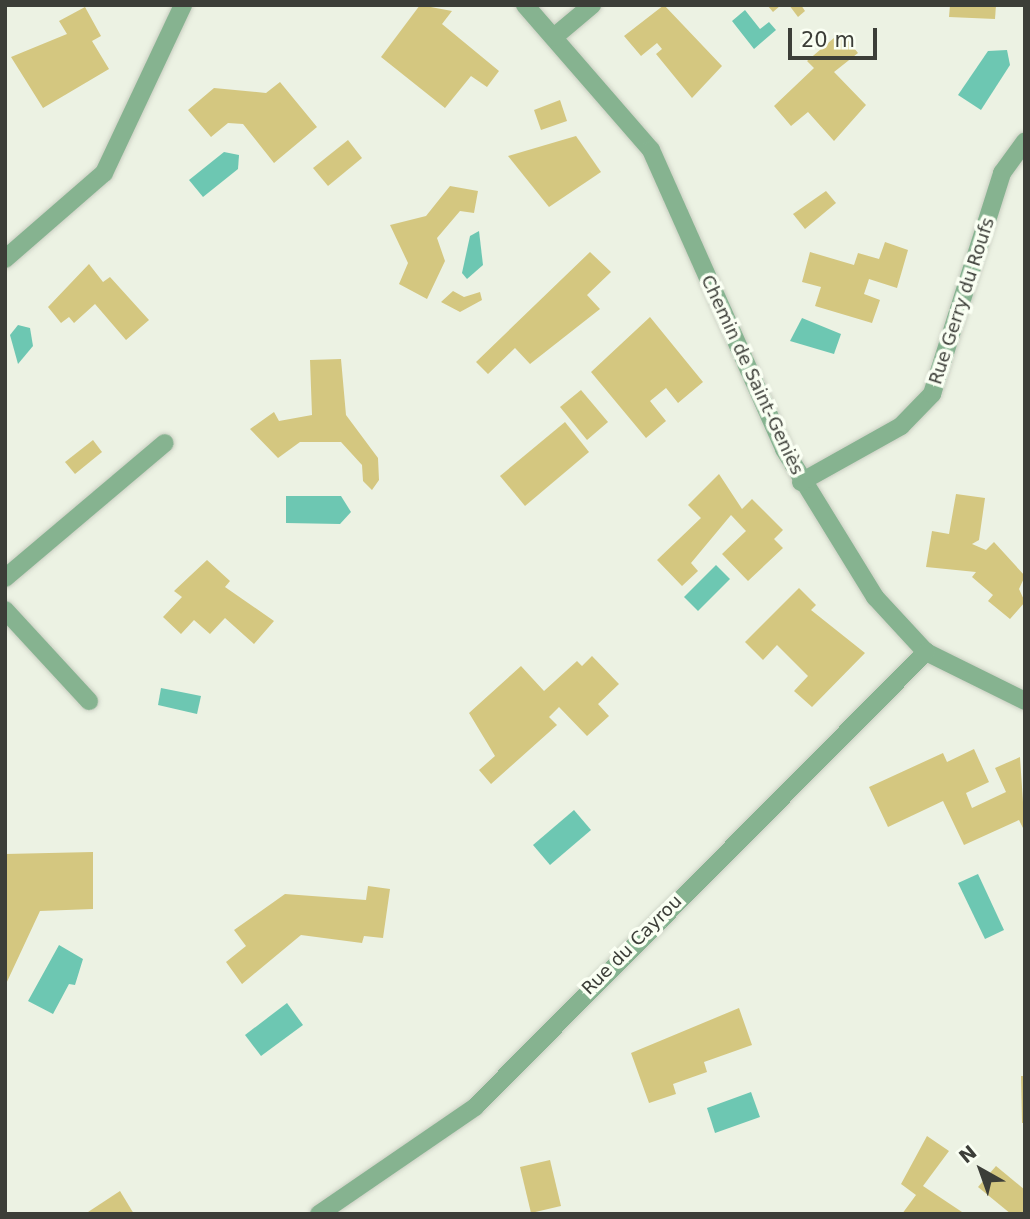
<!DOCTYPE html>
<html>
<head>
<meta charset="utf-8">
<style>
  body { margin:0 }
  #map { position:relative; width:1030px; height:1219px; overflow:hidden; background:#ecf2e3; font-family:"DejaVu Sans",sans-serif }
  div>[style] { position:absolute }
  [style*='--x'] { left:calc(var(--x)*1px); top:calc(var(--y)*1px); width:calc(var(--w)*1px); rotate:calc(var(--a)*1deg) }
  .water>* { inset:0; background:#6dc7b2 }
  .building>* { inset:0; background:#d4c780 }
  .roads { filter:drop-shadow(0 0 2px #c9cec1) drop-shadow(0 0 2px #c9cec1) }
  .street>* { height:18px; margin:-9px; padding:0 9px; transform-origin:9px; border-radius:9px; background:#86b390 }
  span { translate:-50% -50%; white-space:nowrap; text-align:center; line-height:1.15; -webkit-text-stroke:7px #fafff3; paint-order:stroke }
  .street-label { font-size:18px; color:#3c3e38 }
  .frame { position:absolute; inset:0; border:7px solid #3c3e38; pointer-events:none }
  .north { position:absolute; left:946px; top:1135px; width:70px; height:70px; -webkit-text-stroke:5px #fafff3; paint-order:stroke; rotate:320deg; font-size:19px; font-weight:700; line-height:28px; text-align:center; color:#3c3e38 }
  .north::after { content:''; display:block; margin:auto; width:24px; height:32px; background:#3c3e38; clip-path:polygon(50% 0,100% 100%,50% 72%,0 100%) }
  .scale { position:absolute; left:788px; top:28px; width:89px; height:32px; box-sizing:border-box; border:4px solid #3c3e38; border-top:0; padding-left:9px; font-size:21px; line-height:24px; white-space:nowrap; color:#3c3e38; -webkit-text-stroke:5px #fafff3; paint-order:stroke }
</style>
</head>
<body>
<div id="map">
  <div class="water">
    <i style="clip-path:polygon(745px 10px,760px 29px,769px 22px,776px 30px,754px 49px,732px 21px)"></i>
    <i style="clip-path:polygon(988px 51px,1007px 50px,1010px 65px,981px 110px,958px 95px)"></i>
    <i style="clip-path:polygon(224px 152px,239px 155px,238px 169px,203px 197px,189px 180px)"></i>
    <i style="clip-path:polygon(479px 231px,483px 265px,467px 279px,462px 273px,470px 236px)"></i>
    <i style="clip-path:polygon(802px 318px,841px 334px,834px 354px,790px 341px)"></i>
    <i style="clip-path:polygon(18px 325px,30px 328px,33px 346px,18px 364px,10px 335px)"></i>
    <i style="clip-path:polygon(286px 496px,341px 496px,351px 512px,340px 524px,286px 523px)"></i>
    <i style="clip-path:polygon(716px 565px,730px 579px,698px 611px,684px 597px)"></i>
    <i style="clip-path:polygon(161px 688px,201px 696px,197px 714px,158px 705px)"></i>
    <i style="clip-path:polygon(574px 810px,591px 830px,550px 865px,533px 845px)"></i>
    <i style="clip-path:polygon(978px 874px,1004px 930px,985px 939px,958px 883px)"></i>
    <i style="clip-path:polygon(59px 945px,83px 959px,75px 985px,69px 984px,53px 1014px,28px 1001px)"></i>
    <i style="clip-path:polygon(287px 1003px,303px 1025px,261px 1056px,245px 1035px)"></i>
    <i style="clip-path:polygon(751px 1092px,760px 1117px,715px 1133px,707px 1108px)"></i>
  </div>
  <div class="building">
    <i style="clip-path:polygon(420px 5px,452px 11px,442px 24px,499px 71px,487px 87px,471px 76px,445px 108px,381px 57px)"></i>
    <i style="clip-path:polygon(664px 5px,722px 66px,692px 98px,656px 54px,662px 49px,657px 43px,641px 56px,624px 36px)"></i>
    <i style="clip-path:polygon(767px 5px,781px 5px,773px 12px)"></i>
    <i style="clip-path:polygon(789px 5px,801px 5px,805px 11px,798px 17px)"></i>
    <i style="clip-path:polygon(950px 5px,996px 5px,995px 19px,949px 17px)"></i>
    <i style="clip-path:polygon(85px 7px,101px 36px,92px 41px,109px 69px,43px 108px,11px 57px,67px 34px,59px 21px)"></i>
    <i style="clip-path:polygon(841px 32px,858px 53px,834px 72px,866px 105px,834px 141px,808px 112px,791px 126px,774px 106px,814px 68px,807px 61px)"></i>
    <i style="clip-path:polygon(280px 82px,317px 127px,274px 163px,243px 124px,228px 123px,211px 137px,188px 110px,214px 88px,266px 93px)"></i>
    <i style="clip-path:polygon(560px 100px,567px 121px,541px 130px,534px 110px)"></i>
    <i style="clip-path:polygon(576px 136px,601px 172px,549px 207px,508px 156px)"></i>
    <i style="clip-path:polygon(348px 140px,362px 158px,328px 186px,313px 168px)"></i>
    <i style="clip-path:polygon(450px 186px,478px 191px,474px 213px,460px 211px,437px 238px,445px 261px,427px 299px,399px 284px,408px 263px,390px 225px,426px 216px)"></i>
    <i style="clip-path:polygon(826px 191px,836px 203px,805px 229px,793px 214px)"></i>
    <i style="clip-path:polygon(885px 242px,908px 250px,897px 288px,869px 279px,864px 294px,880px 300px,872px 323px,815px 306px,821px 287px,802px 282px,810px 252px,854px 265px,858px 253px,879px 259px)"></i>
    <i style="clip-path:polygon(590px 252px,611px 272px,587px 295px,600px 309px,530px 364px,515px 348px,488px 374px,476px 362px)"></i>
    <i style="clip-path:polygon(89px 264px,103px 282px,110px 277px,149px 320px,126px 340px,95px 304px,74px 323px,69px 317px,61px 323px,48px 307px)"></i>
    <i style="clip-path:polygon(453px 291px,464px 297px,480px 292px,482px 300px,460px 312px,441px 302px)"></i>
    <i style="clip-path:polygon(650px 317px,703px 382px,678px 403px,666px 388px,650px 401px,666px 421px,646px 438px,591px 372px)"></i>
    <i style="clip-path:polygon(341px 359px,346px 415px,378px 458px,379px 480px,372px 490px,363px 481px,362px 465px,341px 442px,300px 442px,278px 458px,250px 429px,274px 412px,279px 421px,312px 415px,310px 360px)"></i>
    <i style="clip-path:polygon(581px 390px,608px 422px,587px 440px,560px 407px)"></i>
    <i style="clip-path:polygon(565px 422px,589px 452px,525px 506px,500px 476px)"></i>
    <i style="clip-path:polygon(93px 440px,102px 452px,75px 474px,65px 462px)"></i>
    <i style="clip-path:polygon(719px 474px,742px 509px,752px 499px,783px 530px,774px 539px,783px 548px,748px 581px,722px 554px,746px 531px,731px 515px,691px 563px,698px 571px,682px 586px,657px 560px,701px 518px,688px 505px)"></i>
    <i style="clip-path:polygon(956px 494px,985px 498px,979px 540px,972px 544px,986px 550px,994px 542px,1025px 576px,1019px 589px,1025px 602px,1010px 619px,988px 601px,993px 595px,972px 577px,976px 572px,926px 567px,932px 531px,949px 534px)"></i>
    <i style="clip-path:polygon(207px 560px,230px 581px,225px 587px,274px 621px,254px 644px,225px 618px,210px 634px,194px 620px,181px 634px,163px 617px,182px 597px,174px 591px)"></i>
    <i style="clip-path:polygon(799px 588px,816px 605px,811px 610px,865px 653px,812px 707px,794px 691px,808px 676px,777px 645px,763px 660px,745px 642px)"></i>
    <i style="clip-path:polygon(592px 656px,619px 684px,598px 704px,609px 716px,587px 736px,559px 707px,549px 717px,557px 725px,491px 784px,479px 770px,495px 756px,469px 713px,521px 666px,544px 691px,577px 661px,582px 666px)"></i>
    <i style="clip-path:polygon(974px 749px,989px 782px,966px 793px,972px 808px,1006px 792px,995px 768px,1020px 757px,1025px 832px,1019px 820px,964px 845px,943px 801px,888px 827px,869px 787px,943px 753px,947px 762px)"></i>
    <i style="clip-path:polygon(93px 852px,93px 909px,40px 911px,5px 986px,5px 854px)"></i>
    <i style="clip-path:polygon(368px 886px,390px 889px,383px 938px,364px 936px,362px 943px,301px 935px,242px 984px,226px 962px,246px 946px,234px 930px,285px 894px,366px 900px)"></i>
    <i style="clip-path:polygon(739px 1008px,752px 1045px,704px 1062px,707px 1072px,673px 1084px,676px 1094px,649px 1103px,631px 1053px)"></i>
    <i style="clip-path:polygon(1021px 1076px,1025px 1076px,1025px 1123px,1022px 1123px)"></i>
    <i style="clip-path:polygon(927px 1136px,949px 1151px,923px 1186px,965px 1214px,902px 1214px,916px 1195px,901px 1184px)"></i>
    <i style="clip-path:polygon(550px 1160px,561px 1206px,531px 1213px,520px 1167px)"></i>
    <i style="clip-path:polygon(996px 1166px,1025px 1190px,1025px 1214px,1011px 1214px,978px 1187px)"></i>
    <i style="clip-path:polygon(120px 1191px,134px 1214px,85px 1214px)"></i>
  </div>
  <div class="roads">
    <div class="street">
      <i style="--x:525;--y:5;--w:192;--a:49"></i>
      <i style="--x:651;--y:150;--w:327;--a:66"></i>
      <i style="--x:784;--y:449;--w:174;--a:58.4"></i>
      <i style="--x:875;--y:597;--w:75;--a:47.2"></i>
      <i style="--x:926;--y:652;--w:110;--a:26.3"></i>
      <i style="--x:554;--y:37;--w:50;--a:-40.1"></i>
      <i style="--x:5;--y:259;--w:131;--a:-41"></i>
      <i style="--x:104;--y:173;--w:186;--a:-64.8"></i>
      <i style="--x:801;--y:482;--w:115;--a:-29.2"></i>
      <i style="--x:901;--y:426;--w:45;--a:-45.9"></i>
      <i style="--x:932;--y:394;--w:232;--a:-72.4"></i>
      <i style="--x:1002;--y:173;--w:39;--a:-54"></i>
      <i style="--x:5;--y:578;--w:209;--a:-40.2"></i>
      <i style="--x:5;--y:610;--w:124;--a:47.3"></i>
      <i style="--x:319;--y:1214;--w:189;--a:-34.4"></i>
      <i style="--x:475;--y:1107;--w:641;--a:-45.25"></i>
    </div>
  </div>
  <div class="street-label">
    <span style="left:962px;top:301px;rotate:-72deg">Rue Gerry du Roufs</span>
    <span style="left:752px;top:375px;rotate:65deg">Chemin de Saint-Geniès</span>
    <span style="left:632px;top:945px;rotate:-45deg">Rue du Cayrou</span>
  </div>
  <div class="frame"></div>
  <div class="north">N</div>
  <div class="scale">20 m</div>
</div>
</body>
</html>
